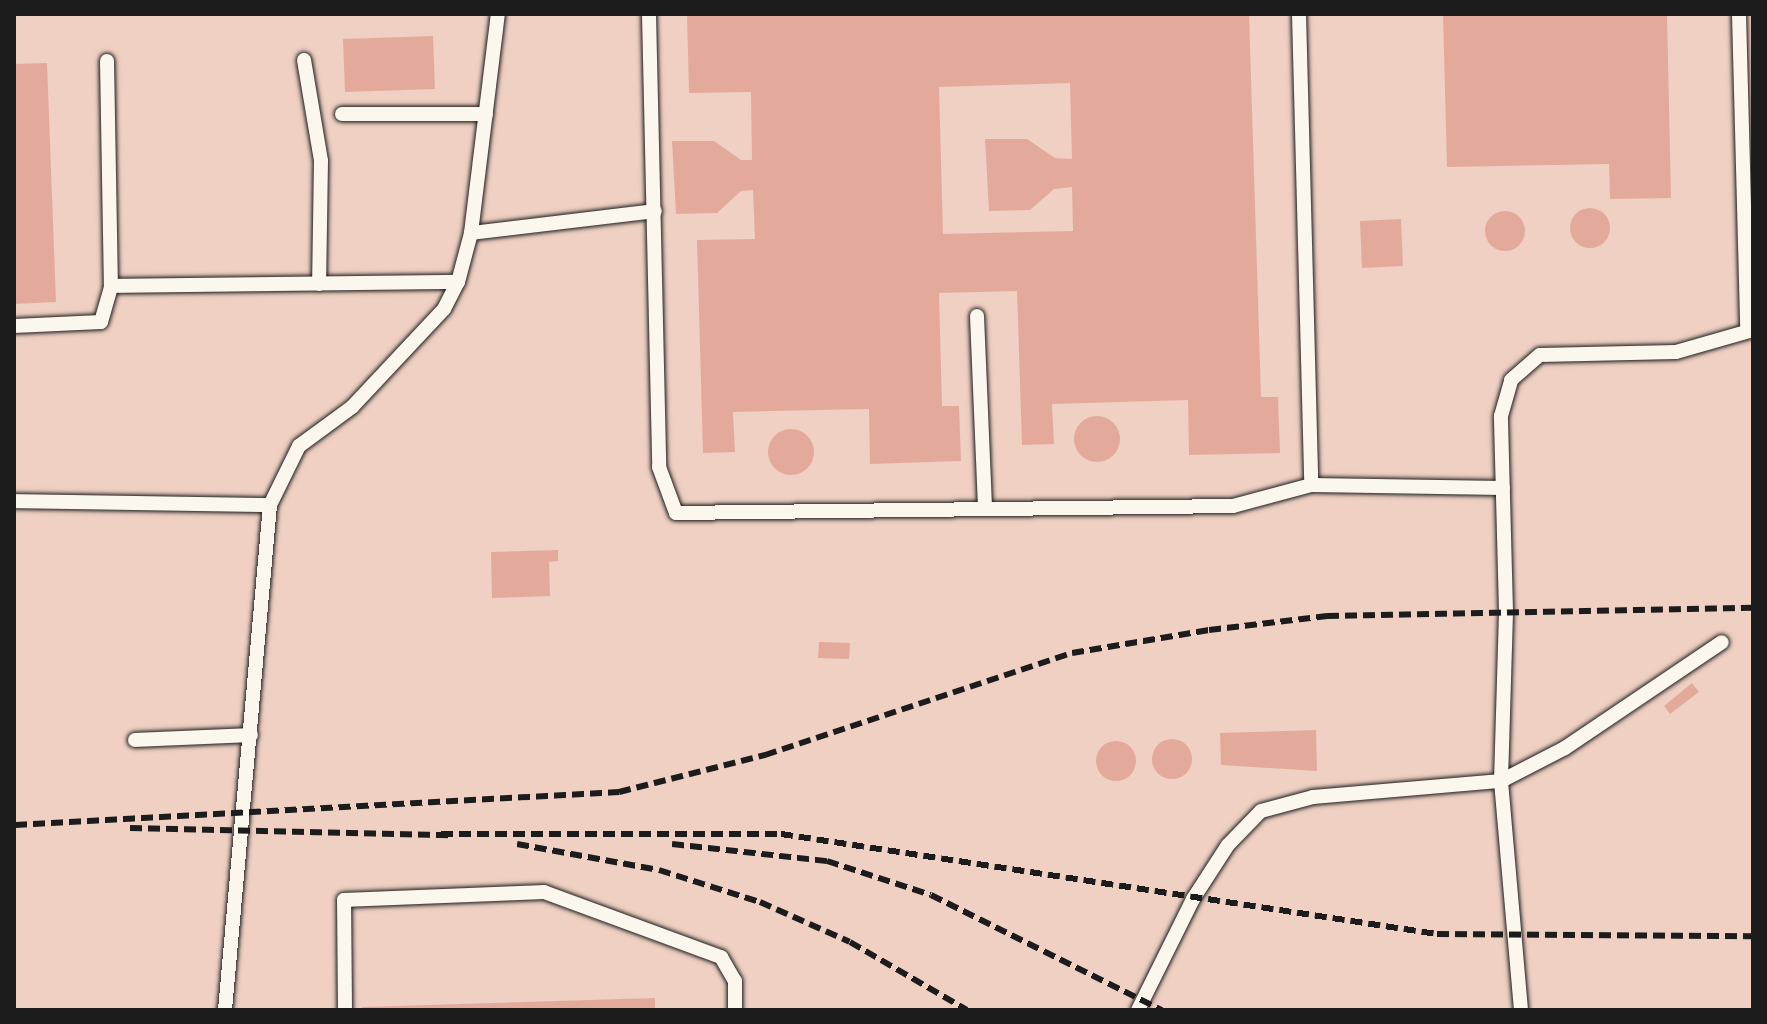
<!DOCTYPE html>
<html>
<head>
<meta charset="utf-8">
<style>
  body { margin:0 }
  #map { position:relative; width:1767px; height:1024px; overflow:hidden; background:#f4e0d4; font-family:"Balsamiq Sans",sans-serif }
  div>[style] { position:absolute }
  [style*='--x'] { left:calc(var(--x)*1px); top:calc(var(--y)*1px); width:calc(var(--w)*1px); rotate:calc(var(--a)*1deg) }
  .built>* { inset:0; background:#efd0c3 }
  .building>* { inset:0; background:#e3aa9c }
  .round { border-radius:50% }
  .roads { filter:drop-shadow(0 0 2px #1c1c1c) drop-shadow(0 0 2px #1c1c1c) }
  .lane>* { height:14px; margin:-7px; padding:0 7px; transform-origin:7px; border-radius:7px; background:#fbf7ec }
  .rail>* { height:6px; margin-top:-3px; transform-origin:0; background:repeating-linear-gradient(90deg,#1c1c1c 0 12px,transparent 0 18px) }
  span { translate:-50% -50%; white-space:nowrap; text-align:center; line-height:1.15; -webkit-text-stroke:8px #fbf7ec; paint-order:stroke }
  .frame { position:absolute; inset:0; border:16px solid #1c1c1c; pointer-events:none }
</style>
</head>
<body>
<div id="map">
  <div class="built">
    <i style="clip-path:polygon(14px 14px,1753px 14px,1753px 1010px,14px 1010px)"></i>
  </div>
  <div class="building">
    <i style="clip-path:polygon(evenodd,687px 14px,1249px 14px,1261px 397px,1278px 397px,1280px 453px,1189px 455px,1188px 400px,1052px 404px,1054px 444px,1022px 445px,1017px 291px,939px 293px,942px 406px,959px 406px,961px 461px,870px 464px,869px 409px,733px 412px,735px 452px,703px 453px,697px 240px,755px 239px,753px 190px,741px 191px,717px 213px,676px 214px,672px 141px,714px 141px,741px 160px,752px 160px,751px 92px,689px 93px,687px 14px,1070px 83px,1072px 159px,1055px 158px,1027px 139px,985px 139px,989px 211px,1030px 210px,1054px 189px,1072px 187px,1073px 231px,943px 234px,939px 87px,1070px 83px)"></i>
    <i style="clip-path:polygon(1443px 14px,1667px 14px,1671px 198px,1610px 199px,1609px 164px,1447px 167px)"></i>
    <i style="clip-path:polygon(433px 36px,435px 89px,345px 92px,343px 39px)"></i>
    <i style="clip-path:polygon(47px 63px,56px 302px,14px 304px,14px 64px)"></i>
    <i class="round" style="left:1570px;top:208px;width:40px;height:40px"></i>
    <i class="round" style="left:1485px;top:211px;width:40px;height:40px"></i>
    <i style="clip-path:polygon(1401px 219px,1403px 266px,1362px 268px,1360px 221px)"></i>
    <i class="round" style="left:1074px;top:416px;width:46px;height:46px"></i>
    <i class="round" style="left:768px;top:429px;width:46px;height:46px"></i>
    <i style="clip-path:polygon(558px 550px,558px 561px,549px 562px,550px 596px,492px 598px,491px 552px)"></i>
    <i style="clip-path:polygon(819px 642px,850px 643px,849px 659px,818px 658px)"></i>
    <i style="clip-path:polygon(1692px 683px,1699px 692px,1670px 714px,1664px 706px)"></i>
    <i style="clip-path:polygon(1316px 730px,1317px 771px,1221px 765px,1220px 733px)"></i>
    <i class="round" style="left:1152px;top:739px;width:40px;height:40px"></i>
    <i class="round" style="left:1096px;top:741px;width:40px;height:40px"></i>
    <i style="clip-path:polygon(655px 998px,655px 1010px,362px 1010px,362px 1007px)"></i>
  </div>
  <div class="roads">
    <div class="lane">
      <i style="--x:649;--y:14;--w:453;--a:88.7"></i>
      <i style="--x:659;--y:467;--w:49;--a:69.7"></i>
      <i style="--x:676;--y:513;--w:557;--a:-0.72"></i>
      <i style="--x:1233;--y:506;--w:81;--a:-15.1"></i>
      <i style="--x:1311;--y:485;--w:192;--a:0.9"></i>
      <i style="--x:1299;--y:14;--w:471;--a:88.5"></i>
      <i style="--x:1739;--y:14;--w:314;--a:88.5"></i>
      <i style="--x:304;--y:60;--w:102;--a:80.4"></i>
      <i style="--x:321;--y:161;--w:123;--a:90.9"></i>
      <i style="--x:107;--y:61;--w:225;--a:89"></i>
      <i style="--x:111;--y:286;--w:347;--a:-0.7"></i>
      <i style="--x:342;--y:114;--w:144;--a:0"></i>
      <i style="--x:471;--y:233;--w:185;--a:-6.8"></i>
      <i style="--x:977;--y:316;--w:193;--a:87.6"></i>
      <i style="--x:14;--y:326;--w:87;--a:-2.6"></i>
      <i style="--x:101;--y:322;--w:37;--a:-74"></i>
      <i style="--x:14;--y:501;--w:256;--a:0.9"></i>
      <i style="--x:135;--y:740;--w:116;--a:-2.5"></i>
      <i style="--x:225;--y:1010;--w:507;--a:-84.91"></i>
      <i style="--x:270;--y:505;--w:66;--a:-63.8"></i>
      <i style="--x:299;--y:446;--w:66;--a:-36.3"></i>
      <i style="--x:352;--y:407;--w:134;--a:-46.8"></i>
      <i style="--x:444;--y:309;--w:30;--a:-63"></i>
      <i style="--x:458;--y:282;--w:51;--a:-75.1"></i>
      <i style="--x:471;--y:233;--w:221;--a:-83"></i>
      <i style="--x:345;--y:1010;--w:110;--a:-90.5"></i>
      <i style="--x:344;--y:900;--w:200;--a:-2.3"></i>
      <i style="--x:544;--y:892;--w:189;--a:20.2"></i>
      <i style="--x:721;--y:957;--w:28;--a:60"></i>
      <i style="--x:735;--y:981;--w:29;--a:90"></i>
      <i style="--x:1138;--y:1010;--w:124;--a:-63.6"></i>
      <i style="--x:1193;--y:899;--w:64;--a:-57.1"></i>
      <i style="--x:1228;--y:845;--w:47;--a:-45.9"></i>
      <i style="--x:1261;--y:811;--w:54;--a:-15.1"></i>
      <i style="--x:1313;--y:797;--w:189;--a:-4.9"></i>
      <i style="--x:1501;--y:781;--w:72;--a:-27.3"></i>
      <i style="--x:1565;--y:748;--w:189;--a:-34"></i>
      <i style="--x:1521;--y:1010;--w:230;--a:-95"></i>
      <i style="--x:1501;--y:781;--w:170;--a:-88.3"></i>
      <i style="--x:1506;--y:611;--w:195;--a:-91.5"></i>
      <i style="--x:1501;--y:416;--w:37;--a:-74"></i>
      <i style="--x:1511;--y:380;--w:38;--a:-41"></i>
      <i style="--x:1540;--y:355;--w:136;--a:-1.3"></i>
      <i style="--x:1676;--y:352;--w:80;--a:-15.9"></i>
    </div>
  </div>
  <div class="rail">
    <i style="--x:15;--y:825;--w:605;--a:-3.13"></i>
    <i style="--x:619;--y:792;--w:151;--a:-14.2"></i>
    <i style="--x:765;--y:755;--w:324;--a:-18.4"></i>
    <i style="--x:1072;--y:653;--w:139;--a:-9.5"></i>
    <i style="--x:1209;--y:630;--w:119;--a:-6.8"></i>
    <i style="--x:1327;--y:616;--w:426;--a:-1.1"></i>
    <i style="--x:130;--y:828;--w:320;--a:1.3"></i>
    <i style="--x:441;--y:834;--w:340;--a:0"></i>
    <i style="--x:781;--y:834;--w:664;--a:8.67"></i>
    <i style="--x:1437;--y:934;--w:316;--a:0.4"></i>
    <i style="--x:517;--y:844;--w:144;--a:10.4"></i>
    <i style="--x:659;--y:870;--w:106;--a:17.6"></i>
    <i style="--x:760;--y:902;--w:98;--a:24"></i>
    <i style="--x:850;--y:942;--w:135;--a:30.2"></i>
    <i style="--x:672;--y:844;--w:156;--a:6.3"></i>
    <i style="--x:827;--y:861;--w:109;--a:18.1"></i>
    <i style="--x:931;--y:895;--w:258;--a:26.5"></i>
  </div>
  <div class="frame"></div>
</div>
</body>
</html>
